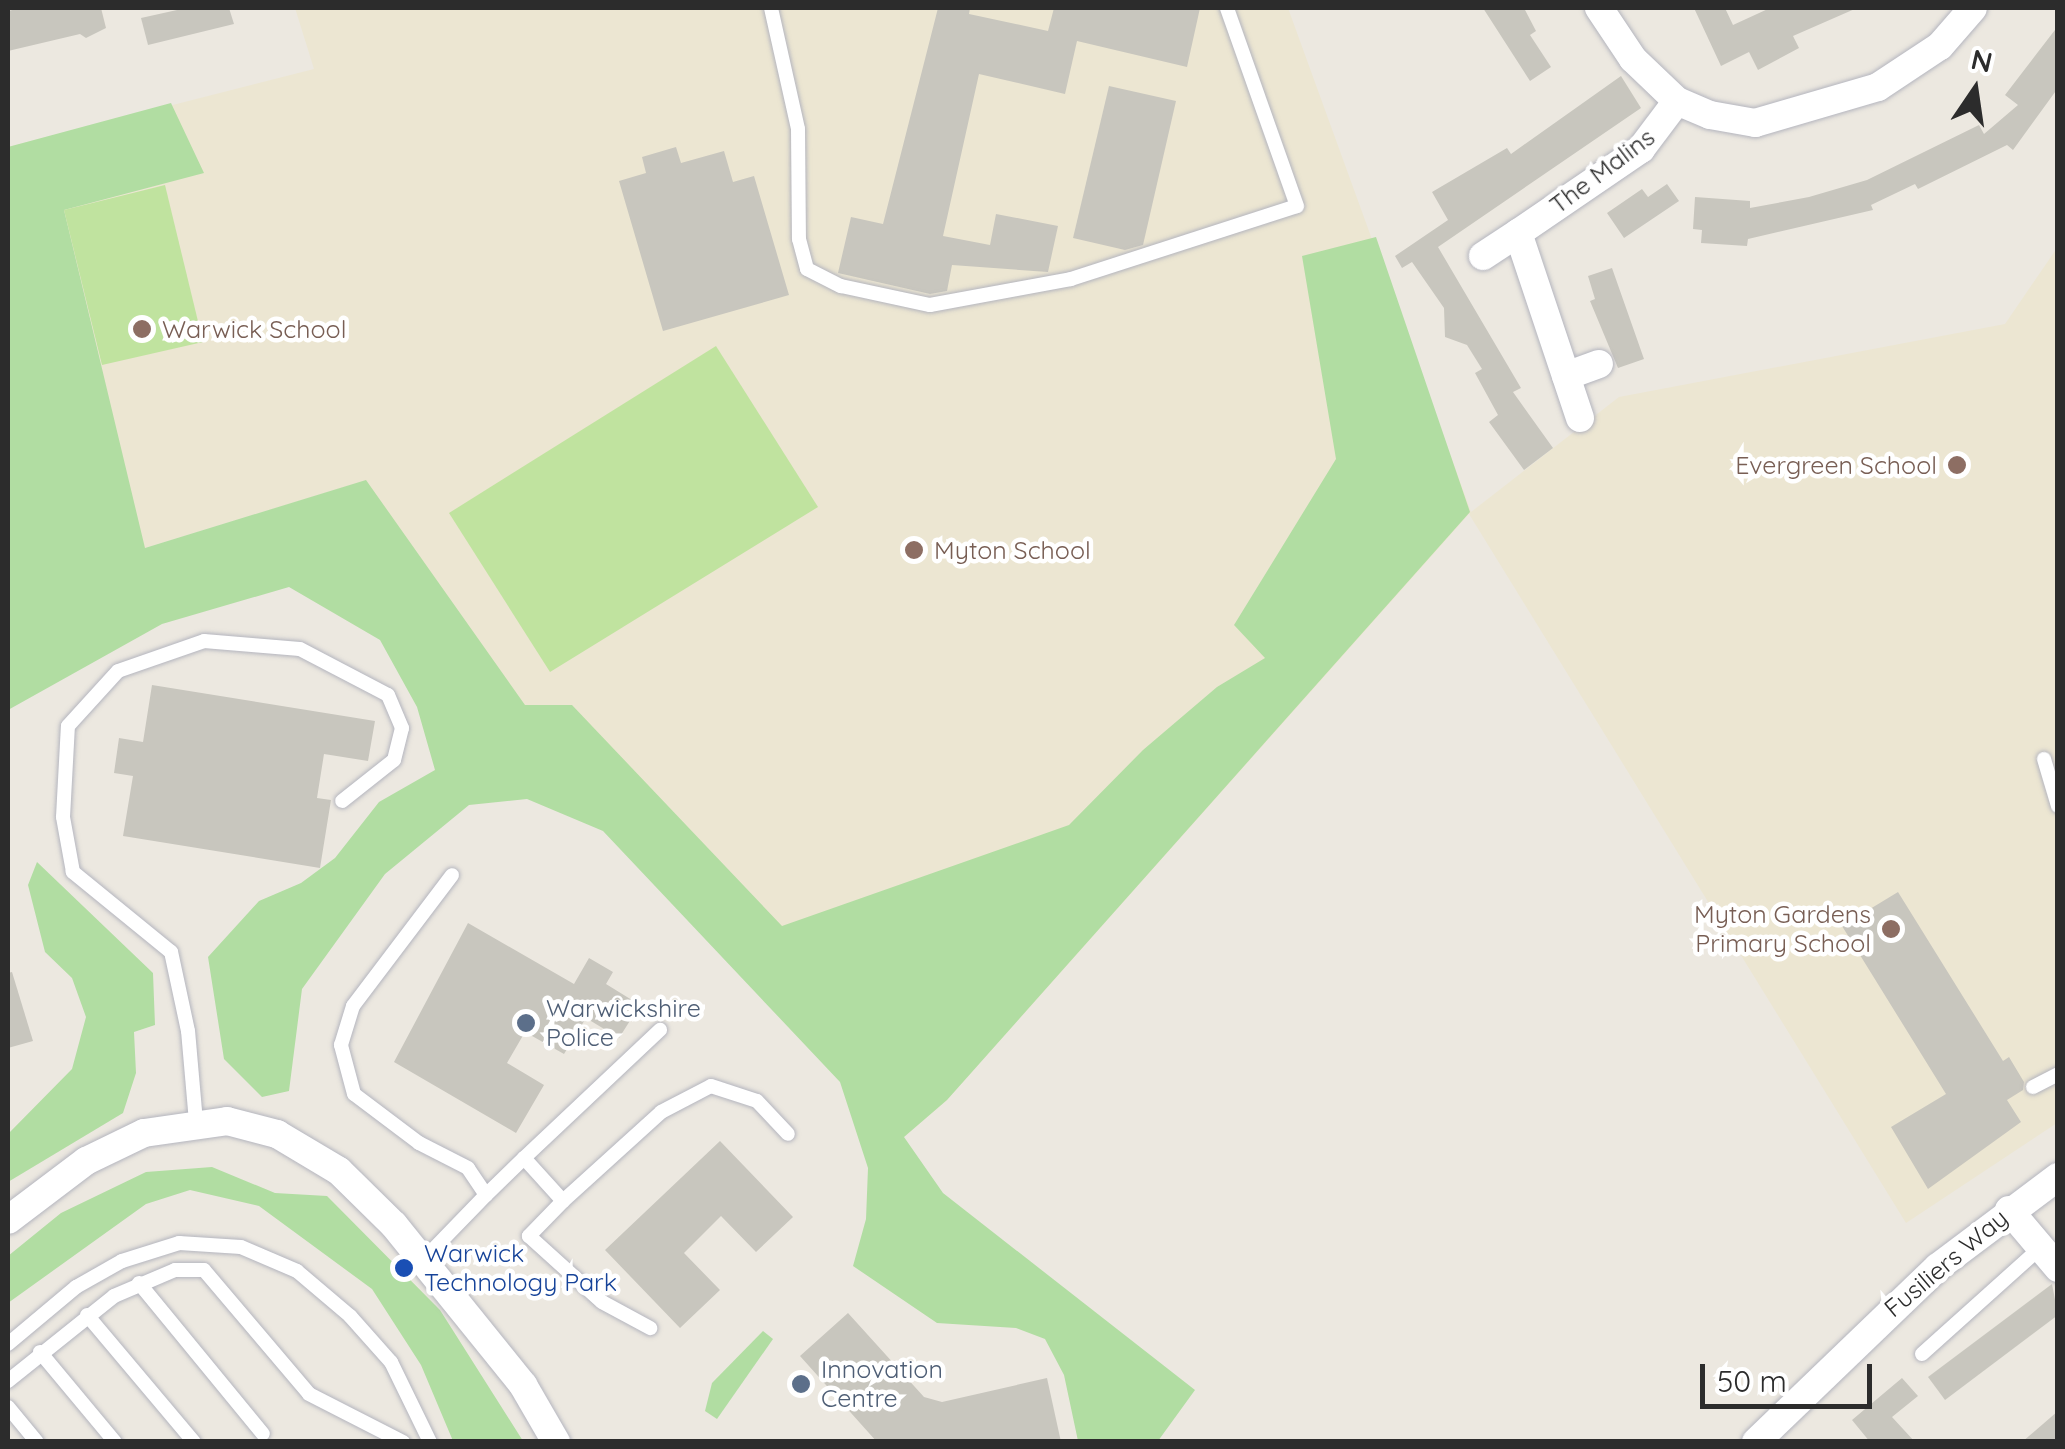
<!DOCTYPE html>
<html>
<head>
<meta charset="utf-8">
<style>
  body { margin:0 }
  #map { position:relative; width:2065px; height:1449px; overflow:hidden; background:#ece8e0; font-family:Quicksand,sans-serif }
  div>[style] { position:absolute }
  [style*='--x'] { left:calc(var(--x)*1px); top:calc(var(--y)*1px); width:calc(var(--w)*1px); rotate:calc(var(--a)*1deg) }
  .education>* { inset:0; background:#ece6d2 }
  .green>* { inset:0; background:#b1dda2 }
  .pitch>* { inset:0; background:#c0e39f }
  .building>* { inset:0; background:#c8c6be }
  .roads { filter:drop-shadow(0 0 2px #b4b5be) drop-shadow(0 0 2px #b4b5be) }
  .lane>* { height:14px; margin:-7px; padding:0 7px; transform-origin:7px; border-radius:7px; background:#fff }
  .street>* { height:28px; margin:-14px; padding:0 14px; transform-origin:14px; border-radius:14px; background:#fff }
  .dots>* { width:28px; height:28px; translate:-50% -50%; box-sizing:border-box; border:5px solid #fff; border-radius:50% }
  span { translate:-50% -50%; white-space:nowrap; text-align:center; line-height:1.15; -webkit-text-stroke:9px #fff; paint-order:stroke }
  .street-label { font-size:25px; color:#2c2c2c }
  .education-label { font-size:25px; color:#785e54 }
  .left { translate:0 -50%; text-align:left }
  .right { translate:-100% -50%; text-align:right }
  .service-label { font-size:25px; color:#4e5e75 }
  .transit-label { font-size:25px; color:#164399 }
  .frame { position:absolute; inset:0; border:10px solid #2c2c2c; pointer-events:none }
  .north { position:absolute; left:1925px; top:40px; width:100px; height:100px; -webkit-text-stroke:8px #fff; paint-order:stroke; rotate:13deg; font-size:28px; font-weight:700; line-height:40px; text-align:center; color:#2c2c2c }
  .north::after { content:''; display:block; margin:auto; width:35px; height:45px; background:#2c2c2c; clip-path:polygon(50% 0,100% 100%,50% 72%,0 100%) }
  .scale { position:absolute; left:1700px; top:1364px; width:172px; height:45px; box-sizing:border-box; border:5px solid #2c2c2c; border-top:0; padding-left:12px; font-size:30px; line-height:35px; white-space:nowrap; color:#2c2c2c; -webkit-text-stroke:8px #fff; paint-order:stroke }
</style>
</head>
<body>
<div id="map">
  <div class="education">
    <i style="clip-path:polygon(295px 8px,1288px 8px,1471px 512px,1619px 397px,2005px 324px,2057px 248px,2057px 1123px,1906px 1223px,1469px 514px,947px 1100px,904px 1137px,571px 726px,520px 755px,351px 485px,8px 590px,8px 147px,314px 69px)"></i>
  </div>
  <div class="green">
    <i style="clip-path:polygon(171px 103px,204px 173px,64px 210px,145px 548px,366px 480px,525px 705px,572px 705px,782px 926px,1069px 825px,1143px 750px,1217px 687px,1265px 658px,1234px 625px,1336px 459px,1302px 256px,1376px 237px,1470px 512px,947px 1100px,904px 1137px,943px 1193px,1195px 1390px,1158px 1441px,1078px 1441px,1064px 1375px,1045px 1339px,1016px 1328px,937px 1323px,853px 1266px,866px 1219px,868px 1168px,840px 1082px,603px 831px,527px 799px,469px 805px,385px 874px,302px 989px,289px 1091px,262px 1097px,224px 1059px,208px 957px,259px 901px,301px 883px,335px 858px,379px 802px,435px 770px,417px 707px,380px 640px,289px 587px,162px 624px,8px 710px,8px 147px)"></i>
    <i style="clip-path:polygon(37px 862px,153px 973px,155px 1025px,134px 1032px,136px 1073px,123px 1113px,8px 1182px,8px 1134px,72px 1069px,86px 1017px,72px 978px,45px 952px,28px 885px)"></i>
    <i style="clip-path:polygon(212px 1167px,275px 1193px,327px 1196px,440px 1310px,523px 1441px,453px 1441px,421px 1365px,372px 1289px,259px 1206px,190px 1190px,146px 1204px,8px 1303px,8px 1256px,61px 1213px,146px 1172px)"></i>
    <i style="clip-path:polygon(763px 1331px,773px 1339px,717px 1419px,705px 1411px,712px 1383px)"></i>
  </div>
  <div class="pitch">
    <i style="clip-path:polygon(165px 185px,203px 342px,102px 365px,64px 210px)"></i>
    <i style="clip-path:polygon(716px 346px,818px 507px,550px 672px,449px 513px)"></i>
  </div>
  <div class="building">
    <i style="clip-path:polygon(21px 8px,101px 8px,106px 28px,86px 38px,80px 34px,8px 51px,8px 11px)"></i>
    <i style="clip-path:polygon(186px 8px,229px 8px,234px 24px,148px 45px,141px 18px)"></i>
    <i style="clip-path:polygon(938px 8px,970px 8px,969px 14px,1048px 31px,1054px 8px,1200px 8px,1187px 67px,1077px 41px,1065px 94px,979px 74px,943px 236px,990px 245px,996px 214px,1058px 226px,1048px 272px,952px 265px,947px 291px,930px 294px,838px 273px,851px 217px,883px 224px)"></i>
    <i style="clip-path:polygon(1483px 8px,1524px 8px,1536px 31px,1530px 35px,1551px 67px,1530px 81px)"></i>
    <i style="clip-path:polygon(1694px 8px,1725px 8px,1733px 25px,1770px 8px,1857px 8px,1793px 36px,1799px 48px,1758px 70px,1749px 52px,1721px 66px)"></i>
    <i style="clip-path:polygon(2058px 26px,2058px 88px,2013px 150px,2007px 145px,1918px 189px,1915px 184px,1871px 205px,1873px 210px,1748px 239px,1747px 246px,1701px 243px,1702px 230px,1693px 229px,1695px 197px,1750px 201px,1750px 208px,1809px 197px,1867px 180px,1979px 125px,1984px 134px,2018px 105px,2005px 95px)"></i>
    <i style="clip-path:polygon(1621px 76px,1641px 108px,1438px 247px,1521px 388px,1513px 392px,1553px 448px,1524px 470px,1489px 422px,1498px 415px,1475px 373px,1482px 369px,1467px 345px,1445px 337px,1444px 308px,1412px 262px,1402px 268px,1395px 256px,1448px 220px,1432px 192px,1507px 148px,1511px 154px)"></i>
    <i style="clip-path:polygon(1109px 86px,1176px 101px,1143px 245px,1125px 250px,1073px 238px)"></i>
    <i style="clip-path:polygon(676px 147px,681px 163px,724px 151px,733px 182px,754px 176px,789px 295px,663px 331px,619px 181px,646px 173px,642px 157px)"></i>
    <i style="clip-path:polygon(1667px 184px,1679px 201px,1624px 238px,1607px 213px,1642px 189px,1648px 197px)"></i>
    <i style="clip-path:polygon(1612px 268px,1644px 359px,1618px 368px,1590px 301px,1595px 299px,1588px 276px)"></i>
    <i style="clip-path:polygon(152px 685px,375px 721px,368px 761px,324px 754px,317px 798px,331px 800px,320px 868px,123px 836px,133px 776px,114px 773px,119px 738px,143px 742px)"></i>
    <i style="clip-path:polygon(1898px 892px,2003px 1061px,2009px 1057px,2024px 1082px,2023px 1090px,2007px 1100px,2021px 1122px,1928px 1189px,1891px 1127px,1946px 1094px,1842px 926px)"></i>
    <i style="clip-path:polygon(468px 923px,574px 984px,589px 958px,613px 972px,606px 984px,640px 1005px,619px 1038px,586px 1018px,564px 1054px,525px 1032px,507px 1063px,544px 1085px,516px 1133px,394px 1062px)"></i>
    <i style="clip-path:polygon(12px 972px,33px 1041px,8px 1048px,8px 973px)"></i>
    <i style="clip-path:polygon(720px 1141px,793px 1217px,756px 1252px,721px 1216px,684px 1253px,720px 1290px,680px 1328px,605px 1250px)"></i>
    <i style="clip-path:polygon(2052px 1284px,2058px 1315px,1945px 1400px,1928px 1377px)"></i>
    <i style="clip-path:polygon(848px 1313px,924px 1397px,942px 1402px,1047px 1378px,1061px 1442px,877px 1442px,800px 1356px)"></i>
    <i style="clip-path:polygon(1902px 1378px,1918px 1396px,1892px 1417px,1915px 1442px,1870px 1442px,1852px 1420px)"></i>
    <i style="clip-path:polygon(2058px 1411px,2058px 1442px,2022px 1442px)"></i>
  </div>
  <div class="roads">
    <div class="lane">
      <i style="--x:771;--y:8;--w:124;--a:77.4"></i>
      <i style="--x:798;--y:129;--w:110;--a:89.5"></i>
      <i style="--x:799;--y:239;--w:31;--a:75"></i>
      <i style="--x:807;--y:269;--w:38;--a:27"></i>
      <i style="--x:841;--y:286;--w:91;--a:12.1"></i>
      <i style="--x:930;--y:305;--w:143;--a:-10.4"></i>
      <i style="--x:1071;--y:279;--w:237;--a:-17.9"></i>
      <i style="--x:1297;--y:206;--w:210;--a:-109.5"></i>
      <i style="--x:2044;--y:759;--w:49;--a:73.4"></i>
      <i style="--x:2033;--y:1087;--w:28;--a:-27"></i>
      <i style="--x:196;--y:1122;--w:91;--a:-95"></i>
      <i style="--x:188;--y:1031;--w:81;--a:-102.1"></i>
      <i style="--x:171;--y:952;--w:127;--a:-140.8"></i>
      <i style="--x:73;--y:872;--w:56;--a:-100.3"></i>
      <i style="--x:63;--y:817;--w:91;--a:-86.9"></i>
      <i style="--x:68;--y:726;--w:74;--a:-47.7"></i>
      <i style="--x:118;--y:671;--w:91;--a:-19.2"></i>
      <i style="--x:204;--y:641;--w:96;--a:4.8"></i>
      <i style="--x:300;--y:649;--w:99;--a:27.6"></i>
      <i style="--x:388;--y:695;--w:36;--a:67"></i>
      <i style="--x:402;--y:728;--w:33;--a:104"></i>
      <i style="--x:394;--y:760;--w:66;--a:141.7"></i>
      <i style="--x:524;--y:1158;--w:187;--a:-43.3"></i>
      <i style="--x:486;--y:1195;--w:53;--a:-44.2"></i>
      <i style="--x:524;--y:1158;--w:58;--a:47.8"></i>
      <i style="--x:563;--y:1201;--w:132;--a:-42.2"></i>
      <i style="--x:661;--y:1112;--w:56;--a:-27.5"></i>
      <i style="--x:711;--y:1086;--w:48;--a:18.1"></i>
      <i style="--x:757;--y:1101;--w:45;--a:46.8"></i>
      <i style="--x:563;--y:1201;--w:49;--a:134.2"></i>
      <i style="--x:529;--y:1236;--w:98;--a:42.1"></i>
      <i style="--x:602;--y:1302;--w:55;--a:28.4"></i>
      <i style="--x:422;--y:1261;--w:92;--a:-45.9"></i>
      <i style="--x:486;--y:1195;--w:32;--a:-124"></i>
      <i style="--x:468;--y:1168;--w:55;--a:-153"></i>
      <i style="--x:419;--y:1143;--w:81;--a:-143"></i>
      <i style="--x:354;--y:1094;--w:51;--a:-104.9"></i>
      <i style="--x:341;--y:1045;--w:41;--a:-72.9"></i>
      <i style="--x:353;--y:1006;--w:164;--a:-52.9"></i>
      <i style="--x:139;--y:1283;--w:195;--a:50.6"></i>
      <i style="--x:87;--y:1315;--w:166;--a:49.9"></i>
      <i style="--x:8;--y:1344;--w:89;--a:-40"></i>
      <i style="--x:76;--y:1287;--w:53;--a:-29.5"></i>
      <i style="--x:122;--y:1261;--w:60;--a:-17.5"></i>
      <i style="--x:179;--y:1243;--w:62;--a:3.7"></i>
      <i style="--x:241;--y:1247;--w:61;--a:23.2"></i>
      <i style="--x:297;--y:1271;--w:70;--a:40.3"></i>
      <i style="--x:350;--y:1316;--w:62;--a:48.3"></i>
      <i style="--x:391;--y:1362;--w:89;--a:64"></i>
      <i style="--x:40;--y:1352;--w:117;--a:50.2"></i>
      <i style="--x:1922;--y:1354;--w:159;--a:-41.9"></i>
      <i style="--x:8;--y:1381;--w:136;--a:-38.7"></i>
      <i style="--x:114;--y:1296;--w:66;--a:-23.1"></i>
      <i style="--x:175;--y:1270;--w:29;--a:0"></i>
      <i style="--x:204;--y:1270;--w:162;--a:49.7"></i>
      <i style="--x:309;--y:1394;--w:106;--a:27.1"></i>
      <i style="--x:8;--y:1407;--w:45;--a:50.4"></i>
    </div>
    <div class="street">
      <i style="--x:1599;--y:8;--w:61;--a:56.3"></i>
      <i style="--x:1633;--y:59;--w:61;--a:43.7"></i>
      <i style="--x:1677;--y:101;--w:36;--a:23"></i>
      <i style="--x:1710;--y:115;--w:46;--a:10.1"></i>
      <i style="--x:1755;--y:123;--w:128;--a:-16.3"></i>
      <i style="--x:1878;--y:87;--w:74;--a:-33.5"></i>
      <i style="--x:1940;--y:46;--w:50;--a:-49"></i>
      <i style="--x:1483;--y:256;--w:42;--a:-33.3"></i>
      <i style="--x:1566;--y:376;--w:35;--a:-20"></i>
      <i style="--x:1580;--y:418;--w:195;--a:-108.5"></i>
      <i style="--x:1518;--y:233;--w:149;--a:-34.3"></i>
      <i style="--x:1641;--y:149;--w:60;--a:-53.1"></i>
      <i style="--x:2009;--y:1210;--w:76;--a:49.8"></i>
      <i style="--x:8;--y:1220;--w:98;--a:-37.1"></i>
      <i style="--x:86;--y:1161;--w:64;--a:-25.8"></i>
      <i style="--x:144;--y:1133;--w:84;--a:-8.2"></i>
      <i style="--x:227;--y:1121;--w:52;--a:14.6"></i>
      <i style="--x:277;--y:1134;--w:72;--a:30.8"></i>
      <i style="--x:339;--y:1171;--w:77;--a:44.5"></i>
      <i style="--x:394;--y:1225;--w:206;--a:51.1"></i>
      <i style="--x:523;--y:1385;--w:66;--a:59.9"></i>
      <i style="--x:1756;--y:1442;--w:252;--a:-43.9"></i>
      <i style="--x:1938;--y:1267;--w:150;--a:-36.9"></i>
    </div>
  </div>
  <div class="dots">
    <i style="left:142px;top:329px;background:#8d6e63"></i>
    <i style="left:1957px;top:465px;background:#8d6e63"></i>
    <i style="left:914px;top:550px;background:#8d6e63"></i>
    <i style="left:1891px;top:929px;background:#8d6e63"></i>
    <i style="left:526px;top:1023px;background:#5c6f8a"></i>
    <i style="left:404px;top:1268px;background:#1a4fb4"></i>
    <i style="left:801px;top:1384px;background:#5c6f8a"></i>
  </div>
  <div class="street-label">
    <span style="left:1602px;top:171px;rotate:-37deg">The Malins</span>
    <span style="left:1946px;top:1263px;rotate:-40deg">Fusiliers Way</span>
  </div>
  <div class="education-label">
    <span class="left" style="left:162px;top:329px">Warwick School</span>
    <span class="right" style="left:1937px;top:465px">Evergreen School</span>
    <span class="left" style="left:934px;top:550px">Myton School</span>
    <span class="right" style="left:1871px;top:929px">Myton Gardens<br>Primary School</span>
  </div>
  <div class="service-label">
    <span class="left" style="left:546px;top:1023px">Warwickshire<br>Police</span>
    <span class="left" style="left:821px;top:1384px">Innovation<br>Centre</span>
  </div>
  <div class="transit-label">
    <span class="left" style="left:424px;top:1268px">Warwick<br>Technology Park</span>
  </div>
  <div class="frame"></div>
  <div class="north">N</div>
  <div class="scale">50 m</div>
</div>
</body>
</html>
